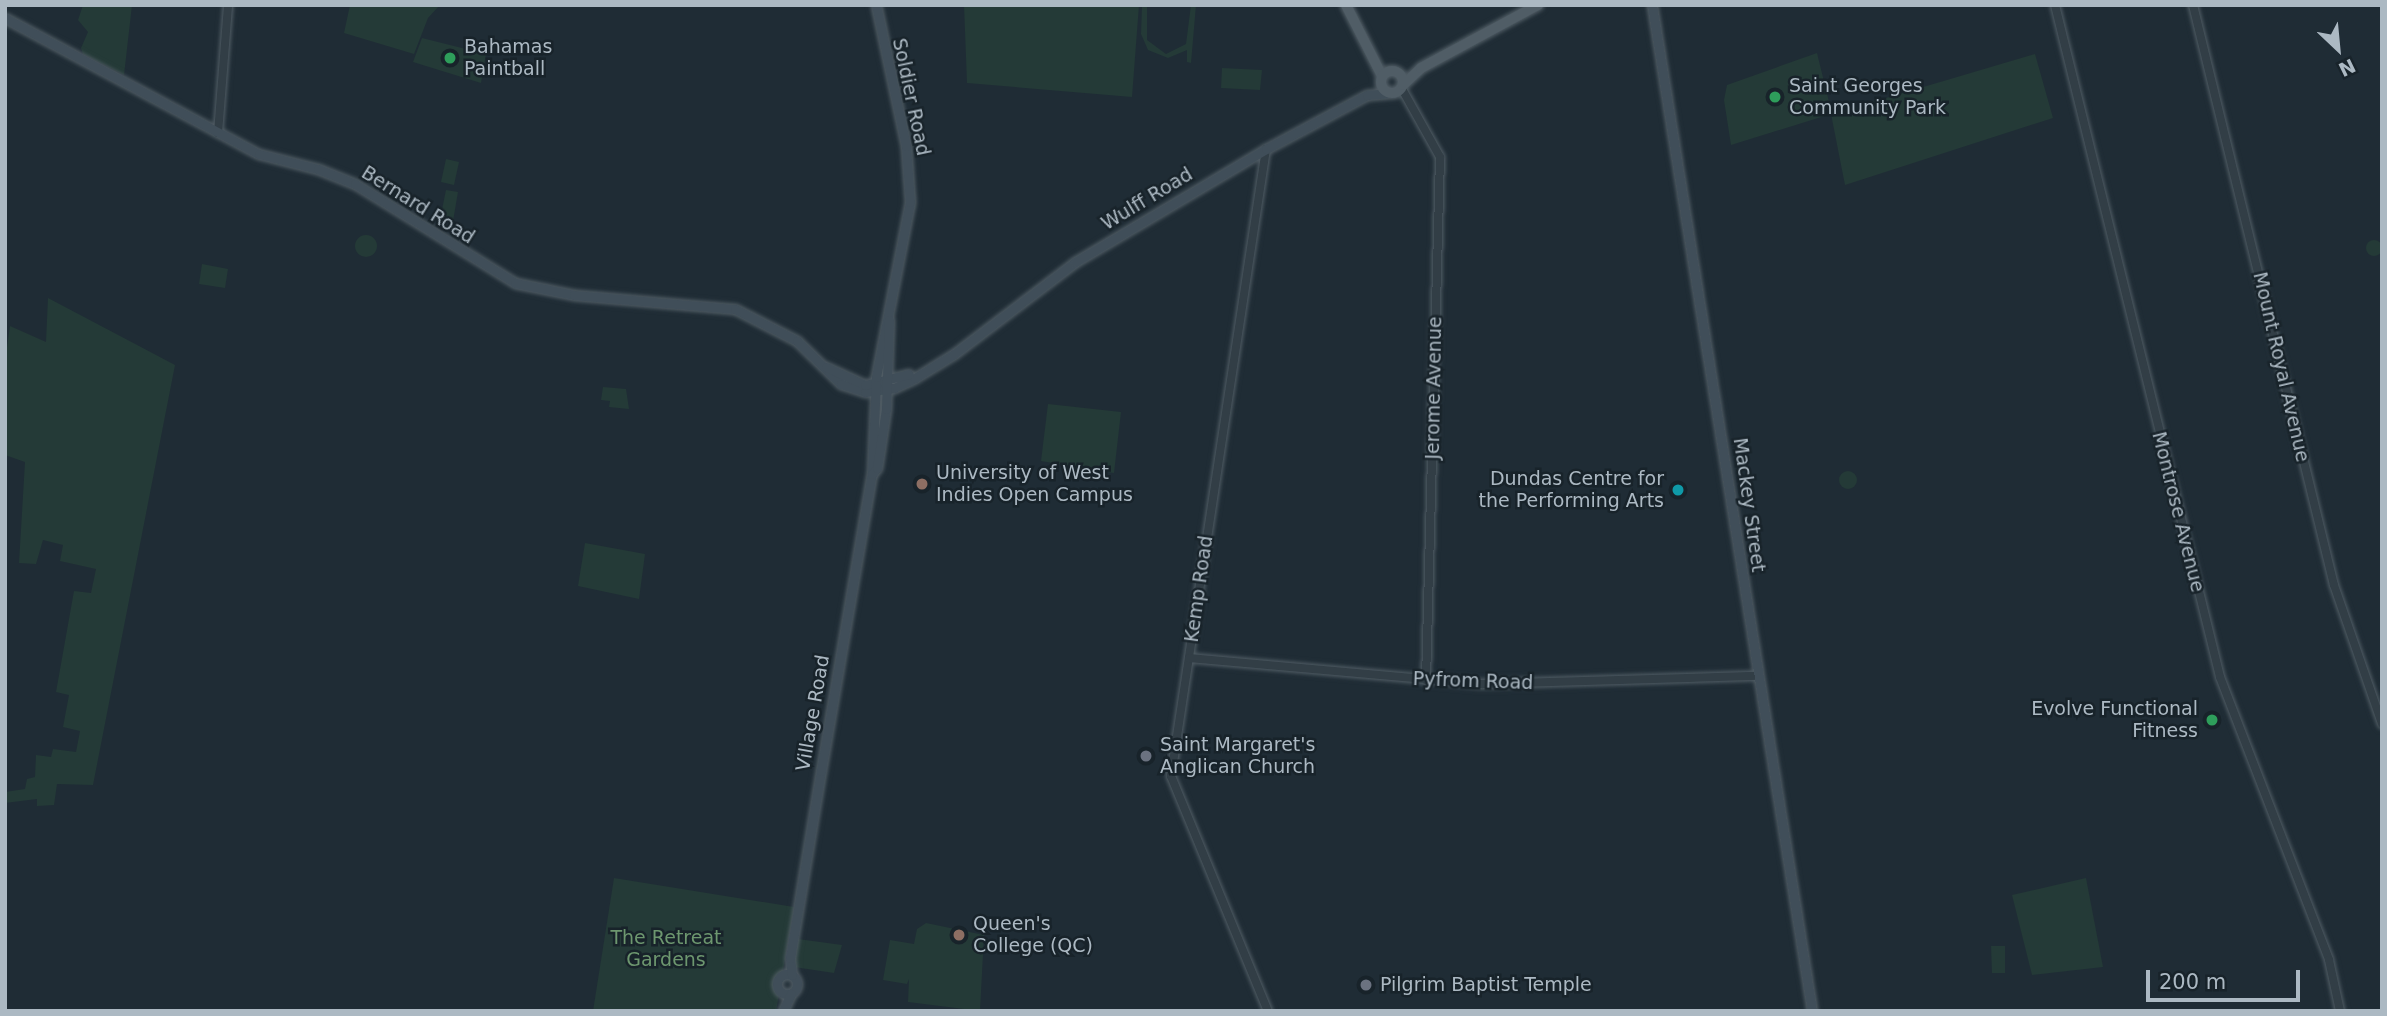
<!DOCTYPE html>
<html>
<head>
<meta charset="utf-8">
<style>
  body { margin:0 }
  #map { position:relative; width:2387px; height:1016px; overflow:hidden; background:#1f2c35; font-family:"DejaVu Sans",sans-serif }
  div>[style] { position:absolute }
  [style*='--x'] { left:calc(var(--x)*1px); top:calc(var(--y)*1px); width:calc(var(--w)*1px); rotate:calc(var(--a)*1deg) }
  .green>* { inset:0; background:#243a37 }
  .round { border-radius:50% }
  .roads { filter:drop-shadow(0 0 2px #505c64) drop-shadow(0 0 2px #505c64) }
  .tertiary>* { height:8px; margin:-4px; padding:0 4px; transform-origin:4px; border-radius:4px; background:#323e46 }
  .secondary>* { height:9px; margin:-4.5px; padding:0 4.5px; transform-origin:4.5px; border-radius:4.5px; background:#404e59 }
  .secondary>.ring { margin:-4.5px; padding:0; box-sizing:content-box; background:none; border:9px solid #404e59; border-radius:50% }
  .primary>* { height:10px; margin:-5px; padding:0 5px; transform-origin:5px; border-radius:5px; background:#505d66 }
  .primary>.ring { margin:-5px; padding:0; box-sizing:content-box; background:none; border:10px solid #505d66; border-radius:50% }
  .dots>* { width:19px; height:19px; translate:-50% -50%; box-sizing:border-box; border:4px solid #18232a; border-radius:50% }
  span { translate:-50% -50%; white-space:nowrap; text-align:center; line-height:1.15; -webkit-text-stroke:5px #18232a; paint-order:stroke }
  .poi-label { font-size:19px; color:#acb9c3 }
  .left { translate:0 -50%; text-align:left }
  .right { translate:-100% -50%; text-align:right }
  .street-label { font-size:19px; color:#acb9c3 }
  .park-label { font-size:19px; color:#6d976f }
  .frame { position:absolute; inset:0; border:7px solid #acb9c3; pointer-events:none }
  .north { position:absolute; left:2303px; top:14px; width:70px; height:70px; -webkit-text-stroke:5px #18232a; paint-order:stroke; rotate:154deg; font-size:19px; font-weight:700; line-height:28px; text-align:center; color:#acb9c3 }
  .north::after { content:''; display:block; margin:auto; width:24px; height:32px; background:#acb9c3; clip-path:polygon(50% 0,100% 100%,50% 72%,0 100%) }
  .scale { position:absolute; left:2146px; top:970px; width:154px; height:32px; box-sizing:border-box; border:4px solid #acb9c3; border-top:0; padding-left:9px; font-size:21px; line-height:24px; white-space:nowrap; color:#acb9c3; -webkit-text-stroke:5px #18232a; paint-order:stroke }
</style>
</head>
<body>
<div id="map">
  <div class="green">
    <i style="clip-path:polygon(83px 5px,132px 5px,124px 75px,83px 54px,81px 48px,88px 32px,78px 20px)"></i>
    <i style="clip-path:polygon(350px 5px,440px 5px,428px 18px,414px 54px,344px 33px)"></i>
    <i style="clip-path:polygon(964px 5px,1139px 5px,1132px 97px,967px 83px)"></i>
    <i style="clip-path:polygon(1142px 5px,1147px 5px,1147px 40px,1166px 54px,1186px 44px,1191px 5px,1196px 5px,1191px 63px,1187px 62px,1187px 50px,1168px 58px,1148px 50px,1141px 34px)"></i>
    <i style="clip-path:polygon(422px 38px,486px 54px,481px 83px,413px 62px)"></i>
    <i style="clip-path:polygon(1817px 53px,1832px 114px,2035px 54px,2053px 118px,1845px 185px,1831px 114px,1731px 145px,1724px 100px,1727px 85px)"></i>
    <i style="clip-path:polygon(1222px 68px,1262px 70px,1260px 90px,1221px 88px)"></i>
    <i style="clip-path:polygon(446px 159px,459px 162px,454px 185px,441px 182px)"></i>
    <i style="clip-path:polygon(446px 190px,458px 192px,453px 221px,440px 219px)"></i>
    <i class="round" style="left:355px;top:235px;width:22px;height:22px"></i>
    <i class="round" style="left:2366px;top:240px;width:16px;height:16px"></i>
    <i style="clip-path:polygon(202px 264px,228px 269px,225px 288px,199px 284px)"></i>
    <i style="clip-path:polygon(48px 298px,175px 365px,93px 785px,57px 784px,54px 805px,37px 806px,37px 799px,5px 803px,5px 792px,25px 789px,27px 779px,35px 777px,36px 755px,51px 757px,53px 749px,76px 752px,80px 731px,63px 727px,69px 695px,56px 692px,74px 591px,91px 593px,96px 569px,60px 561px,63px 545px,43px 540px,36px 564px,19px 563px,25px 462px,5px 455px,5px 361px,10px 326px,46px 342px)"></i>
    <i style="clip-path:polygon(603px 387px,626px 389px,629px 409px,609px 407px,610px 401px,601px 400px)"></i>
    <i style="clip-path:polygon(1048px 404px,1121px 412px,1114px 473px,1041px 461px)"></i>
    <i class="round" style="left:1839px;top:471px;width:18px;height:18px"></i>
    <i style="clip-path:polygon(585px 543px,645px 554px,639px 599px,578px 586px)"></i>
    <i style="clip-path:polygon(614px 878px,794px 907px,776px 1011px,593px 1011px)"></i>
    <i style="clip-path:polygon(2086px 878px,2103px 967px,2032px 975px,2012px 895px)"></i>
    <i style="clip-path:polygon(926px 923px,984px 935px,980px 1011px,908px 1002px,909px 979px,907px 984px,883px 980px,890px 940px,914px 944px,917px 929px)"></i>
    <i style="clip-path:polygon(798px 939px,842px 945px,834px 973px,794px 967px)"></i>
    <i style="clip-path:polygon(1991px 946px,2005px 946px,2005px 973px,1992px 973px)"></i>
  </div>
  <div class="roads">
    <div class="tertiary">
      <i style="--x:2055;--y:5;--w:692;--a:76.2"></i>
      <i style="--x:2220;--y:677;--w:303;--a:68.9"></i>
      <i style="--x:2329;--y:960;--w:52;--a:77.8"></i>
      <i style="--x:2193;--y:5;--w:597;--a:76.34"></i>
      <i style="--x:2334;--y:585;--w:147;--a:70.9"></i>
      <i style="--x:1402;--y:89;--w:78;--a:60.8"></i>
      <i style="--x:1440;--y:157;--w:523;--a:91.53"></i>
      <i style="--x:218;--y:133;--w:128;--a:-85.5"></i>
      <i style="--x:1266;--y:149;--w:634;--a:98.62"></i>
      <i style="--x:1171;--y:776;--w:254;--a:67.6"></i>
      <i style="--x:1189;--y:658;--w:294;--a:5.1"></i>
      <i style="--x:1482;--y:684;--w:276;--a:-1.7"></i>
    </div>
    <div class="secondary">
      <i style="--x:1652;--y:5;--w:1019;--a:80.96"></i>
      <i style="--x:5;--y:18;--w:288;--a:28.2"></i>
      <i style="--x:259;--y:154;--w:61;--a:14.3"></i>
      <i style="--x:318;--y:169;--w:40;--a:22"></i>
      <i style="--x:355;--y:184;--w:188;--a:31.7"></i>
      <i style="--x:515;--y:283;--w:60;--a:11.5"></i>
      <i style="--x:574;--y:295;--w:162;--a:5"></i>
      <i style="--x:735;--y:309;--w:70;--a:27.3"></i>
      <i style="--x:797;--y:341;--w:62;--a:44.3"></i>
      <i style="--x:841;--y:384;--w:25;--a:18"></i>
      <i style="--x:865;--y:392;--w:29;--a:-8"></i>
      <i style="--x:894;--y:388;--w:23;--a:-25"></i>
      <i style="--x:915;--y:378;--w:46;--a:-31.6"></i>
      <i style="--x:954;--y:354;--w:152;--a:-37.2"></i>
      <i style="--x:1075;--y:262;--w:222;--a:-30.6"></i>
      <i style="--x:1266;--y:149;--w:115;--a:-28.1"></i>
      <i style="--x:1367;--y:95;--w:21;--a:-5"></i>
      <i style="--x:826;--y:367;--w:43;--a:24.8"></i>
      <i style="--x:865;--y:385;--w:45;--a:-14"></i>
      <i style="--x:872;--y:474;--w:97;--a:-87.6"></i>
      <i style="--x:876;--y:377;--w:178;--a:-79"></i>
      <i style="--x:910;--y:202;--w:56;--a:-94.1"></i>
      <i style="--x:906;--y:146;--w:144;--a:-102"></i>
      <i class="ring" style="left:777px;top:974px;width:11px;height:11px"></i>
      <i style="--x:792;--y:975;--w:17;--a:-97"></i>
      <i style="--x:790;--y:958;--w:190;--a:-80.6"></i>
      <i style="--x:821;--y:771;--w:301;--a:-80.3"></i>
      <i style="--x:872;--y:474;--w:8;--a:-50"></i>
      <i style="--x:877;--y:468;--w:60;--a:-81.3"></i>
      <i style="--x:886;--y:409;--w:89;--a:-88.1"></i>
      <i style="--x:783;--y:1011;--w:19;--a:-65"></i>
    </div>
    <div class="primary">
      <i style="--x:1346;--y:5;--w:80;--a:63.1"></i>
      <i class="ring" style="left:1381px;top:71px;width:12px;height:12px"></i>
      <i style="--x:1403;--y:85;--w:25;--a:-43"></i>
      <i style="--x:1421;--y:68;--w:133;--a:-28.3"></i>
    </div>
  </div>
  <div class="dots">
    <i style="left:450px;top:58px;background:#2e9e5b"></i>
    <i style="left:1775px;top:97px;background:#2e9e5b"></i>
    <i style="left:922px;top:484px;background:#8d6e63"></i>
    <i style="left:1678px;top:490px;background:#0f9aa8"></i>
    <i style="left:2212px;top:720px;background:#2e9e5b"></i>
    <i style="left:1146px;top:756px;background:#6b7280"></i>
    <i style="left:959px;top:935px;background:#8d6e63"></i>
    <i style="left:1366px;top:985px;background:#6b7280"></i>
  </div>
  <div class="poi-label">
    <span class="left" style="left:464px;top:58px">Bahamas<br>Paintball</span>
    <span class="left" style="left:1789px;top:97px">Saint Georges<br>Community Park</span>
    <span class="left" style="left:936px;top:484px">University of West<br>Indies Open Campus</span>
    <span class="right" style="left:1664px;top:490px">Dundas Centre for<br>the Performing Arts</span>
    <span class="right" style="left:2198px;top:720px">Evolve Functional<br>Fitness</span>
    <span class="left" style="left:1160px;top:756px">Saint Margaret's<br>Anglican Church</span>
    <span class="left" style="left:973px;top:935px">Queen's<br>College (QC)</span>
    <span class="left" style="left:1380px;top:985px">Pilgrim Baptist Temple</span>
  </div>
  <div class="street-label">
    <span style="left:911px;top:97px;rotate:78deg">Soldier Road</span>
    <span style="left:1147px;top:199px;rotate:-31deg">Wulff Road</span>
    <span style="left:418px;top:205px;rotate:32deg">Bernard Road</span>
    <span style="left:2281px;top:367px;rotate:77deg">Mount Royal Avenue</span>
    <span style="left:1434px;top:388px;rotate:-89deg">Jerome Avenue</span>
    <span style="left:1749px;top:505px;rotate:82deg">Mackey Street</span>
    <span style="left:2178px;top:512px;rotate:76deg">Montrose Avenue</span>
    <span style="left:1199px;top:589px;rotate:-82deg">Kemp Road</span>
    <span style="left:1473px;top:681px;rotate:2deg">Pyfrom Road</span>
    <span style="left:813px;top:713px;rotate:-80deg">Village Road</span>
  </div>
  <div class="park-label">
    <span style="left:666px;top:949px">The Retreat<br>Gardens</span>
  </div>
  <div class="frame"></div>
  <div class="north">N</div>
  <div class="scale">200 m</div>
</div>
</body>
</html>
